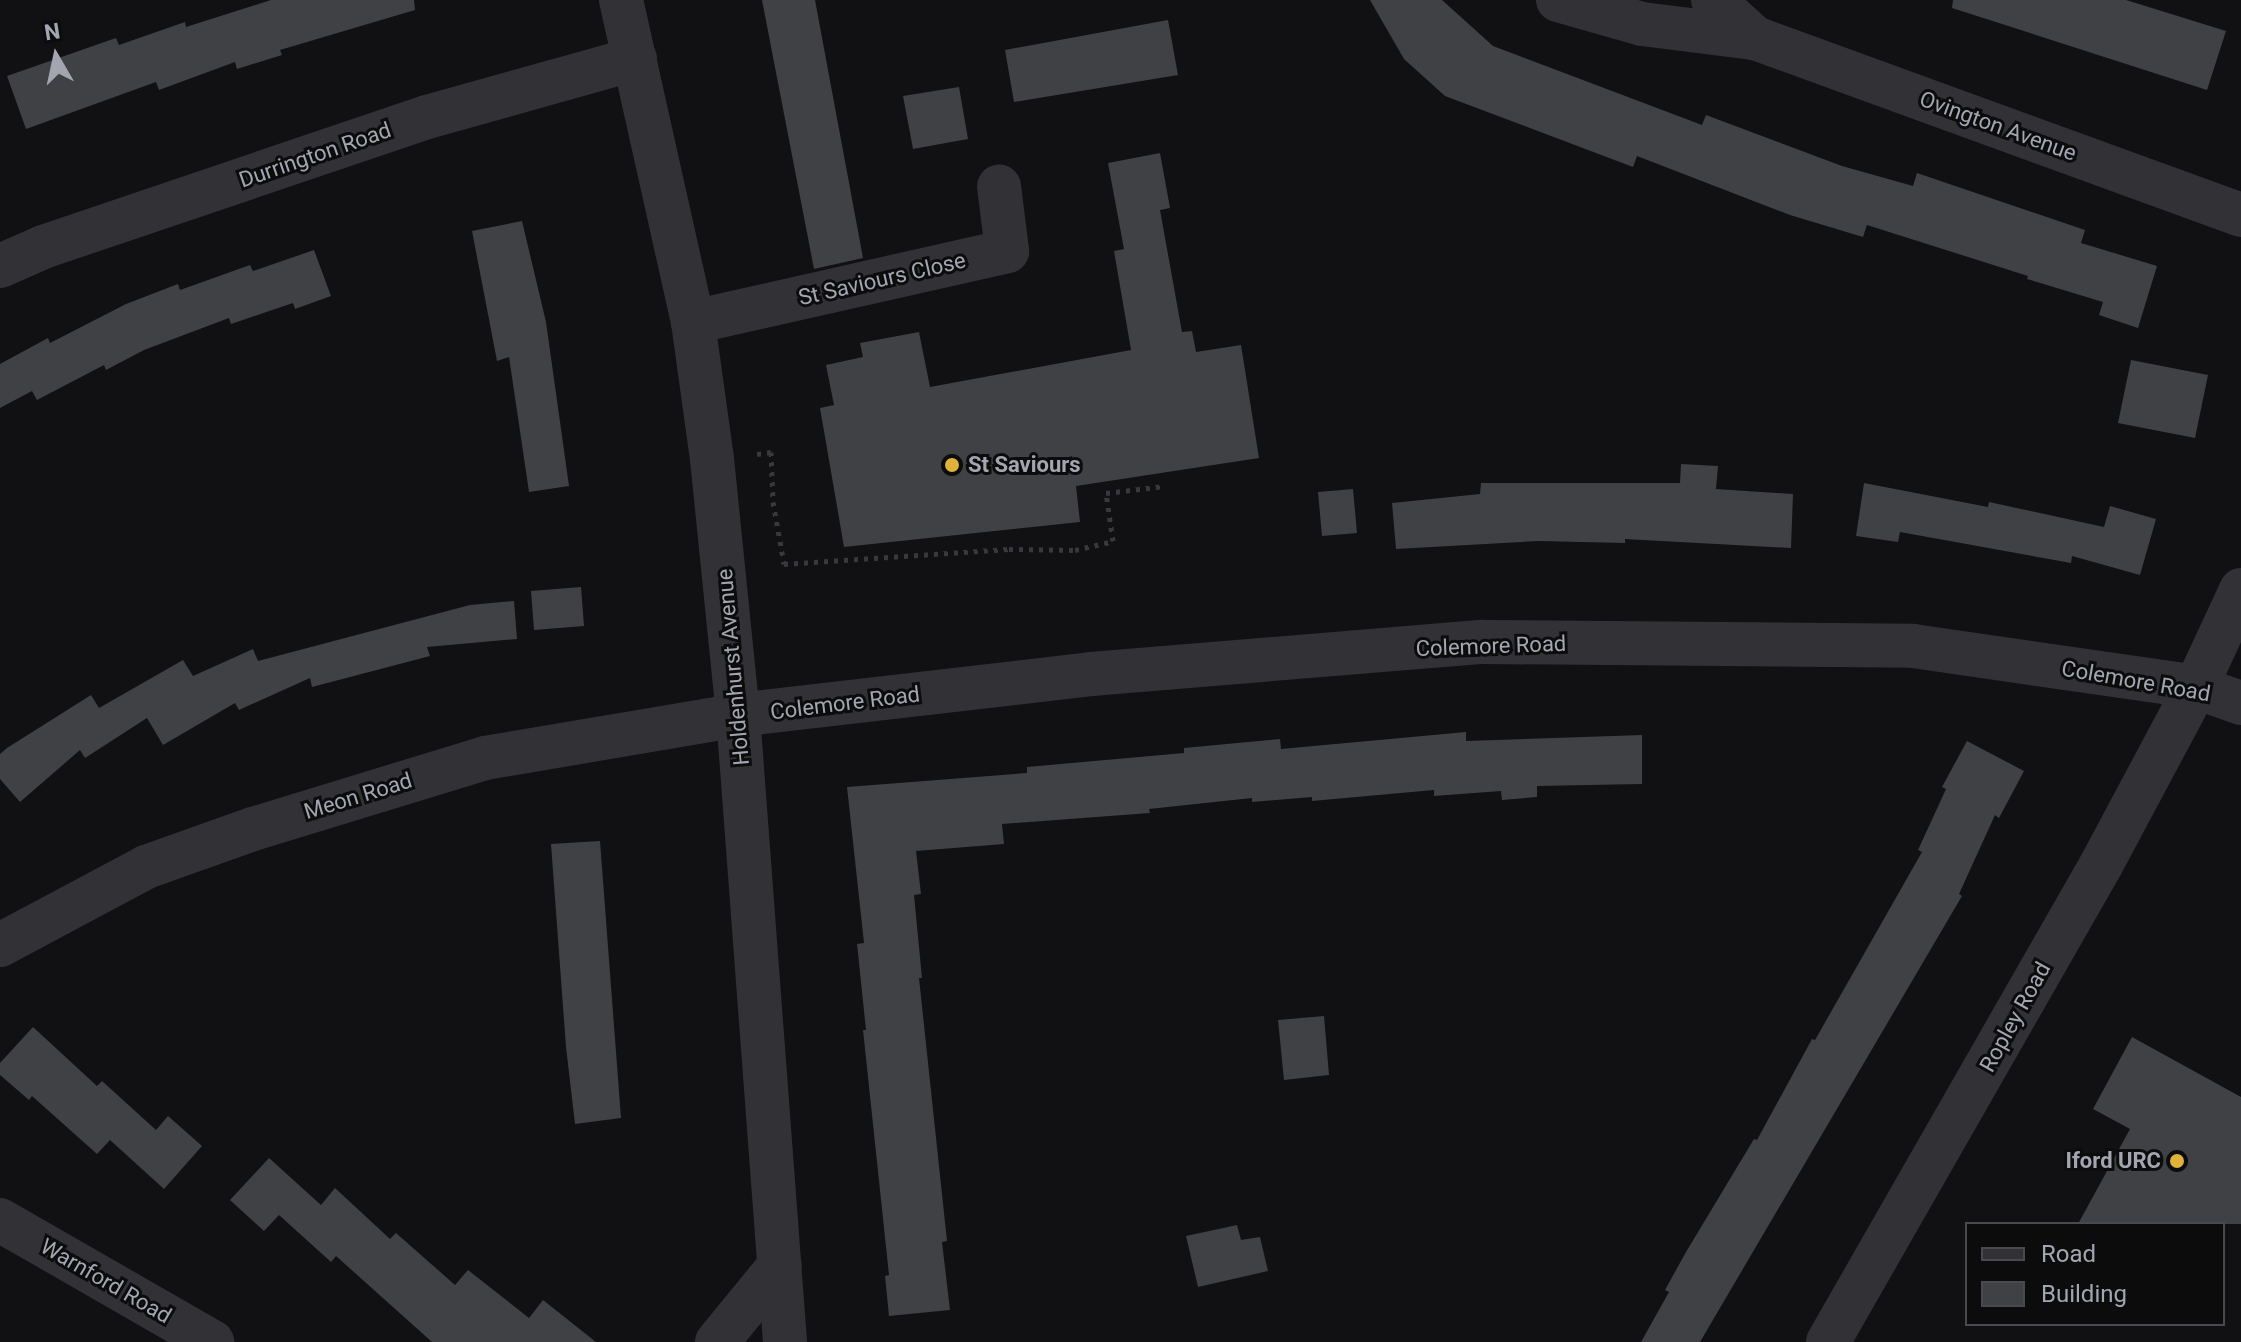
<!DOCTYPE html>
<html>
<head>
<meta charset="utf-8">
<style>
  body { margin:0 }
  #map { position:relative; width:2241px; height:1342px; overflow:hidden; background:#111012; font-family:Roboto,sans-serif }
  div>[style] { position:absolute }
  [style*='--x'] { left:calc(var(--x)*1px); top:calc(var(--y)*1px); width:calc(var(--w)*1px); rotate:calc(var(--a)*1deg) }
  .building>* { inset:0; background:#404145 }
  .path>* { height:5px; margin-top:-2.5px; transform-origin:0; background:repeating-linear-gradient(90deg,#38393d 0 4px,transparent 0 10px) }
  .minor>* { height:44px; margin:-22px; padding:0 22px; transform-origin:22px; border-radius:22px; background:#323236 }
  .dots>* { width:22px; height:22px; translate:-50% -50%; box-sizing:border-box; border:4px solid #0c0c0d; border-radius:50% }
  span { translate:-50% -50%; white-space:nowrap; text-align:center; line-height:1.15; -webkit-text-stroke:6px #0c0c0d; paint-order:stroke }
  .street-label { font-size:22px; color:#a3a6b1 }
  .poi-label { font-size:22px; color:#a3a6b1; font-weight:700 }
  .left { translate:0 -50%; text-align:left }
  .right { translate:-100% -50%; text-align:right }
  .legend { position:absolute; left:1965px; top:1222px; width:260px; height:104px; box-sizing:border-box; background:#0c0c0d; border:2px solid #484a4f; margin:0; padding:10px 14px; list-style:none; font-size:24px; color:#a3a6b1 }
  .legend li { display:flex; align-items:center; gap:16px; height:40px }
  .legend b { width:40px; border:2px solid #484a4f }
  .north { position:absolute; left:16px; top:16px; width:80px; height:80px; -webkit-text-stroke:6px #0c0c0d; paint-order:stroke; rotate:351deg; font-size:22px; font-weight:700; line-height:32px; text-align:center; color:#a3a6b1 }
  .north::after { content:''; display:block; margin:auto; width:28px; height:36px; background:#a3a6b1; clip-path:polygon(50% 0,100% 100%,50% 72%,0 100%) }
</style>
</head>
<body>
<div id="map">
  <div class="building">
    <i style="clip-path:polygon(271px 0,414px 0,415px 10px,280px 50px,282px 55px,237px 69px,235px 62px,159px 90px,156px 82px,26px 129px,7px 76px,116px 38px,119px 45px,185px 22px,186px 27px)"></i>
    <i style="clip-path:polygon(762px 0,815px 0,863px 258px,814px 269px)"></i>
    <i style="clip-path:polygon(1370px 0,1442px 0,1493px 46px,1702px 125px,1706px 115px,1842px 166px,1913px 186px,1917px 173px,2085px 230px,2081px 243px,2157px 266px,2138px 328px,2099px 315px,2103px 302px,2027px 279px,2028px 276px,1867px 225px,1863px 237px,1790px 215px,1637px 156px,1633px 167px,1445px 96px,1404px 59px)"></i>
    <i style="clip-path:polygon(1953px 0,2126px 0,2226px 31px,2207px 90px,1952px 8px)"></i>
    <i style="clip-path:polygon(1168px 20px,1178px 75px,1014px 102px,1005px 50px)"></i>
    <i style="clip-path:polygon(959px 87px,968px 139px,913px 149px,903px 96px)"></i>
    <i style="clip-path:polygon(1160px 153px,1170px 208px,1160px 210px,1182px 332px,1192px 331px,1196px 352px,1241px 345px,1259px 458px,1076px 486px,1080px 522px,844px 547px,820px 408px,834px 405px,826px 365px,863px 357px,860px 343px,919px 332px,930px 387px,1131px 350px,1114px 251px,1124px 249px,1108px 163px)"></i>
    <i style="clip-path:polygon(522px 221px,546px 322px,569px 486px,529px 492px,509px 357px,497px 361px,472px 231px)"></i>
    <i style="clip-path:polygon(314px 250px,331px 296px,295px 309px,293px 303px,231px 324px,229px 318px,144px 350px,106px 370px,104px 365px,37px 400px,32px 391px,0 408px,0 364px,48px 338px,50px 343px,126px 304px,178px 284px,180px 290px,250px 265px,253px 271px)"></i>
    <i style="clip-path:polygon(2131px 360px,2208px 375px,2195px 438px,2118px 423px)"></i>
    <i style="clip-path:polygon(1681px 464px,1718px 466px,1716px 489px,1793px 494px,1791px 548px,1625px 539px,1625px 543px,1538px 541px,1396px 549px,1392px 503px,1480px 494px,1481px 483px,1680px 483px)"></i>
    <i style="clip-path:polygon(1864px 483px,1988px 507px,1989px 502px,2104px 527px,2110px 506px,2156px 519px,2140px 575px,2072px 556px,2071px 563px,1900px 532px,1898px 542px,1856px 536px)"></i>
    <i style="clip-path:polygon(1353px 489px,1357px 533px,1322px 536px,1318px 492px)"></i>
    <i style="clip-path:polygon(581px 587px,584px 626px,534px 630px,531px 591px)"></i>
    <i style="clip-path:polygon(514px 601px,517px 639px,427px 647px,430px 656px,312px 687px,310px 678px,239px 710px,235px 703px,163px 745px,147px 718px,85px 758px,80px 750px,20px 802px,0 779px,0 754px,7px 748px,91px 695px,99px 708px,183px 660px,193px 676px,253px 649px,258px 661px,470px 605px)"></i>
    <i style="clip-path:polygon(1466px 732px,1466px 741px,1642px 735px,1642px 784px,1537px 786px,1537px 797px,1502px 800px,1501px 791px,1434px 796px,1434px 790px,1312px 801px,1312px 797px,1252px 802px,1252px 798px,1149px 809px,1150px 813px,1002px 824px,1004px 844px,916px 851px,921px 894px,914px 895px,922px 978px,919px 978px,947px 1241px,942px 1242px,950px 1310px,889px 1316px,885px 1276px,889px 1275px,863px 1030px,866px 1030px,857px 944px,864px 943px,847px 787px,1027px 773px,1027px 767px,1184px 753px,1184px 748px,1280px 739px,1281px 749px)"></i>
    <i style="clip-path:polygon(1967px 741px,2024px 771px,1999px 818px,1995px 815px,1959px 894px,1962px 896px,1700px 1342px,1641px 1342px,1669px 1292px,1665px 1290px,1686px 1252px,1754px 1139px,1757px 1140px,1812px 1039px,1815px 1040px,1922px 852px,1918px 850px,1946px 789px,1942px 787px)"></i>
    <i style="clip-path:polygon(600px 841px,621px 1118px,575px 1124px,566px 1047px,551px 844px)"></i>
    <i style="clip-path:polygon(1324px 1016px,1329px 1075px,1284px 1080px,1278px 1020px)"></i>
    <i style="clip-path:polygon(33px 1027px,97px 1086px,102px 1081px,156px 1130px,168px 1116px,202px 1146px,164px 1189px,110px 1140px,97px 1154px,32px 1096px,29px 1100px,0 1075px,0 1063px)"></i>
    <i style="clip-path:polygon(2132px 1037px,2241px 1097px,2241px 1224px,2078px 1224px,2130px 1129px,2093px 1109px)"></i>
    <i style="clip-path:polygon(269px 1158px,321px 1205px,335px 1188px,390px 1239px,396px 1233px,455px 1285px,468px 1270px,529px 1318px,543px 1300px,596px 1342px,432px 1342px,336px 1256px,331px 1262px,279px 1215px,264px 1231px,230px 1200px)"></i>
    <i style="clip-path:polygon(1237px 1225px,1241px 1240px,1260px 1237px,1268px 1271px,1198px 1287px,1186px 1236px)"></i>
  </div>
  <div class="path">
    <i style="--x:757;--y:454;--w:14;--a:-8"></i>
    <i style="--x:771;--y:452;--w:50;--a:87.7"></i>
    <i style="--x:773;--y:502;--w:63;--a:79.9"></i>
    <i style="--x:784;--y:564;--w:225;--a:-3.8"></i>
    <i style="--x:1009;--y:549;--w:66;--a:0.9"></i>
    <i style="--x:1075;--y:550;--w:39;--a:-13"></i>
    <i style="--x:1113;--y:541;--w:49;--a:-98.3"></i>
    <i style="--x:1106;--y:493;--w:59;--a:-6.8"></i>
  </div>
  <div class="minor">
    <i style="--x:621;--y:0;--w:330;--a:77.4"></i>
    <i style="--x:693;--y:322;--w:138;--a:82.1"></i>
    <i style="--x:712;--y:459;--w:257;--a:84.2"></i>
    <i style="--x:738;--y:715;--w:629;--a:85.71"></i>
    <i style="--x:1558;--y:0;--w:87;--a:15.9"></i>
    <i style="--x:1642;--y:24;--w:114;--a:7.1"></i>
    <i style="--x:1713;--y:0;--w:57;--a:42.1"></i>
    <i style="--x:1755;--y:38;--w:517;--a:20.01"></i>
    <i style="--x:0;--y:266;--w:47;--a:-23.8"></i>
    <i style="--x:43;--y:247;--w:405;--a:-18.7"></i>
    <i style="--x:427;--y:117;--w:216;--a:-15.6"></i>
    <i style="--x:693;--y:322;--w:322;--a:-12.7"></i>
    <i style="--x:1007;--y:251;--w:65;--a:-97"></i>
    <i style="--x:0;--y:945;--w:166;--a:-28.1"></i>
    <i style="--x:146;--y:867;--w:114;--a:-19.6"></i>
    <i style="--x:253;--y:829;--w:243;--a:-17"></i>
    <i style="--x:485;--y:758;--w:257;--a:-9.6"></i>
    <i style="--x:738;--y:715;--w:355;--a:-6.6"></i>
    <i style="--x:1091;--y:674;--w:393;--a:-4.7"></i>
    <i style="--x:1483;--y:642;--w:430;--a:0.5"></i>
    <i style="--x:1913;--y:646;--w:286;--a:8.2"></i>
    <i style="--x:2196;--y:687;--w:48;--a:19.6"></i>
    <i style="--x:0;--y:1220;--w:245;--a:29.9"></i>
    <i style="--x:717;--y:1342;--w:99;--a:-50.7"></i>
    <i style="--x:1828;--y:1342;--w:550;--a:-60.22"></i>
    <i style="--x:2101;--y:865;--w:202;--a:-61.9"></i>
    <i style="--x:2196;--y:687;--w:107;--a:-65.1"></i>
  </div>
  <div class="dots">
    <i style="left:952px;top:465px;background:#dfb23b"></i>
    <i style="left:2177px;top:1161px;background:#dfb23b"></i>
  </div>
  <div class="street-label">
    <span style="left:1998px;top:126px;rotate:20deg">Ovington Avenue</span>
    <span style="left:315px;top:155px;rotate:-19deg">Durrington Road</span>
    <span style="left:882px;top:279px;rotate:-13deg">St Saviours Close</span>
    <span style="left:1491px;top:646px;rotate:-2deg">Colemore Road</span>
    <span style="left:733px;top:667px;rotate:-95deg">Holdenhurst Avenue</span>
    <span style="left:2136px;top:681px;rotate:10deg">Colemore Road</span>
    <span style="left:845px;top:703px;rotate:-7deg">Colemore Road</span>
    <span style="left:358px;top:796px;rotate:-17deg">Meon Road</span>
    <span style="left:2015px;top:1017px;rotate:-61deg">Ropley Road</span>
    <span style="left:106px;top:1281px;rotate:30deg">Warnford Road</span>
  </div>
  <div class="poi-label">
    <span class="left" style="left:968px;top:465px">St Saviours</span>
    <span class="right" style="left:2161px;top:1161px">Iford URC</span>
  </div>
  <ul class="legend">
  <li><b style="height:10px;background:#323236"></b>Road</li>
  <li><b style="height:22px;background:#404145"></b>Building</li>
  </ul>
  <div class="north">N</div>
</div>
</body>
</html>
